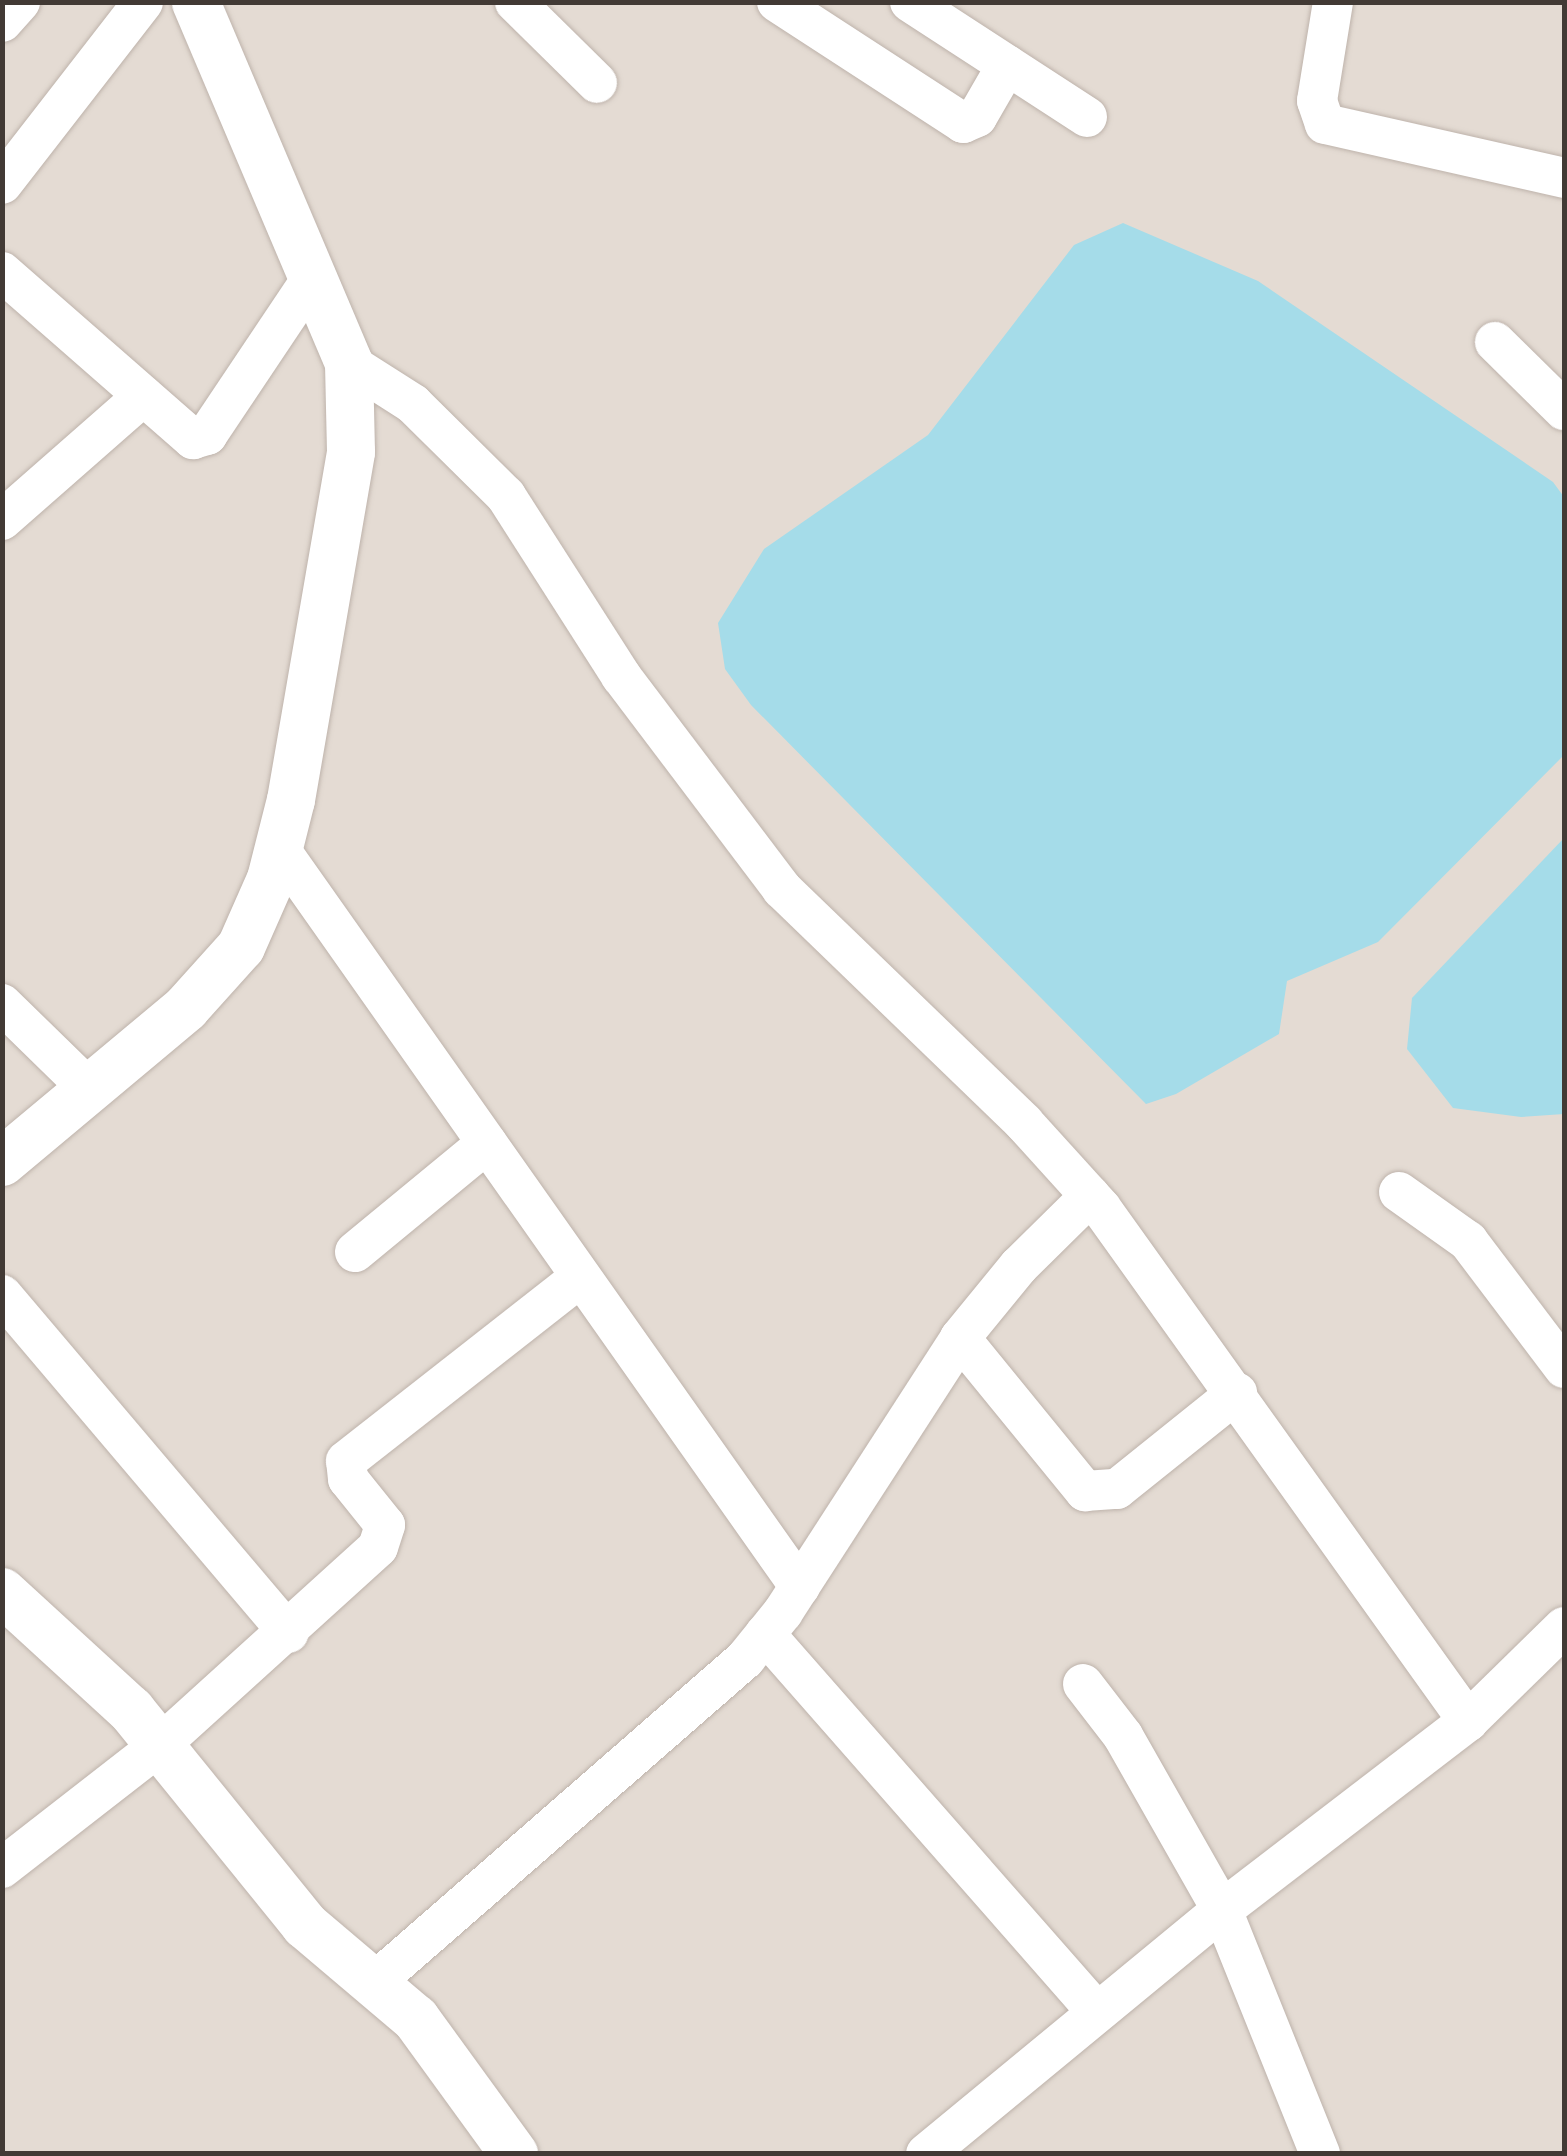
<!DOCTYPE html>
<html>
<head>
<meta charset="utf-8">
<style>
  body { margin:0 }
  #map { position:relative; width:1567px; height:2156px; overflow:hidden; background:#f1eae4; font-family:"Fira Sans",sans-serif }
  div>[style] { position:absolute }
  [style*='--x'] { left:calc(var(--x)*1px); top:calc(var(--y)*1px); width:calc(var(--w)*1px); rotate:calc(var(--a)*1deg) }
  .residential>* { inset:0; background:#e4dbd3 }
  .water>* { inset:0; background:#a5dce9 }
  .roads { filter:drop-shadow(0 0 2px #beb3ab) drop-shadow(0 0 2px #beb3ab) }
  .minor>* { height:40px; margin:-20px; padding:0 20px; transform-origin:20px; border-radius:20px; background:#fff }
  .tertiary>* { height:48px; margin:-24px; padding:0 24px; transform-origin:24px; border-radius:24px; background:#fff }
  span { translate:-50% -50%; white-space:nowrap; text-align:center; line-height:1.15; -webkit-text-stroke:10px #fff; paint-order:stroke }
  .frame { position:absolute; inset:0; border:5px solid #423a35; pointer-events:none }
</style>
</head>
<body>
<div id="map">
  <div class="residential">
    <i style="clip-path:polygon(3px 3px,1564px 3px,1564px 2153px,3px 2153px)"></i>
  </div>
  <div class="water">
    <i style="clip-path:polygon(1123px 223px,1258px 281px,1553px 482px,1564px 497px,1564px 755px,1378px 942px,1287px 981px,1279px 1034px,1176px 1094px,1146px 1104px,751px 705px,725px 669px,718px 623px,764px 549px,928px 435px,1074px 245px)"></i>
    <i style="clip-path:polygon(1564px 838px,1564px 1114px,1521px 1117px,1453px 1108px,1407px 1049px,1412px 998px)"></i>
  </div>
  <div class="roads">
    <div class="minor">
      <i style="--x:515;--y:2;--w:115;--a:44.6"></i>
      <i style="--x:777;--y:2;--w:222;--a:33"></i>
      <i style="--x:963;--y:123;--w:15;--a:-23"></i>
      <i style="--x:977;--y:117;--w:60;--a:-60"></i>
      <i style="--x:910;--y:2;--w:211;--a:33"></i>
      <i style="--x:1333;--y:2;--w:100;--a:99.2"></i>
      <i style="--x:1317;--y:101;--w:24;--a:71"></i>
      <i style="--x:1325;--y:124;--w:245;--a:12.7"></i>
      <i style="--x:2;--y:22;--w:27;--a:-48"></i>
      <i style="--x:2;--y:184;--w:230;--a:-52.2"></i>
      <i style="--x:2;--y:272;--w:254;--a:41.2"></i>
      <i style="--x:193;--y:439;--w:15;--a:-16"></i>
      <i style="--x:207;--y:435;--w:192;--a:-56.2"></i>
      <i style="--x:1495;--y:342;--w:97;--a:44.6"></i>
      <i style="--x:349;--y:363;--w:76;--a:32.6"></i>
      <i style="--x:413;--y:404;--w:131;--a:44.7"></i>
      <i style="--x:506;--y:496;--w:214;--a:57.4"></i>
      <i style="--x:621;--y:676;--w:267;--a:52.9"></i>
      <i style="--x:782;--y:889;--w:337;--a:44"></i>
      <i style="--x:1024;--y:1123;--w:115;--a:47.8"></i>
      <i style="--x:1101;--y:1208;--w:631;--a:54.42"></i>
      <i style="--x:2;--y:520;--w:188;--a:-41.3"></i>
      <i style="--x:279;--y:848;--w:904;--a:54.82"></i>
      <i style="--x:2;--y:1004;--w:124;--a:44.3"></i>
      <i style="--x:1399;--y:1192;--w:85;--a:35.4"></i>
      <i style="--x:1468;--y:1241;--w:159;--a:52.9"></i>
      <i style="--x:355;--y:1252;--w:171;--a:-39.5"></i>
      <i style="--x:2;--y:1295;--w:443;--a:49.7"></i>
      <i style="--x:960;--y:1338;--w:198;--a:50.8"></i>
      <i style="--x:1085;--y:1491;--w:32;--a:-4"></i>
      <i style="--x:1117;--y:1489;--w:154;--a:-38.7"></i>
      <i style="--x:765;--y:1634;--w:503;--a:48.71"></i>
      <i style="--x:1083;--y:1684;--w:66;--a:52.4"></i>
      <i style="--x:1123;--y:1736;--w:200;--a:60.4"></i>
      <i style="--x:1222;--y:1910;--w:263;--a:68.1"></i>
      <i style="--x:2;--y:1868;--w:200;--a:-37.9"></i>
      <i style="--x:160;--y:1745;--w:294;--a:-42.2"></i>
      <i style="--x:378;--y:1547;--w:23;--a:-72"></i>
      <i style="--x:385;--y:1525;--w:59;--a:-128.8"></i>
      <i style="--x:348;--y:1479;--w:18;--a:-96"></i>
      <i style="--x:346;--y:1461;--w:298;--a:-38.1"></i>
      <i style="--x:376;--y:1981;--w:490;--a:-41.1"></i>
      <i style="--x:745;--y:1659;--w:60;--a:-51"></i>
      <i style="--x:783;--y:1612;--w:326;--a:-57.1"></i>
      <i style="--x:960;--y:1338;--w:93;--a:-50.7"></i>
      <i style="--x:1019;--y:1266;--w:100;--a:-44.6"></i>
      <i style="--x:926;--y:2154;--w:384;--a:-39.5"></i>
      <i style="--x:1222;--y:1910;--w:310;--a:-37.5"></i>
      <i style="--x:1468;--y:1721;--w:134;--a:-44.4"></i>
    </div>
    <div class="tertiary">
      <i style="--x:2;--y:1162;--w:240;--a:-39.9"></i>
      <i style="--x:186;--y:1008;--w:82;--a:-48"></i>
      <i style="--x:241;--y:947;--w:74;--a:-66.2"></i>
      <i style="--x:271;--y:879;--w:81;--a:-75.8"></i>
      <i style="--x:291;--y:800;--w:353;--a:-80.2"></i>
      <i style="--x:351;--y:452;--w:89;--a:-91.3"></i>
      <i style="--x:349;--y:363;--w:392;--a:-113"></i>
      <i style="--x:2;--y:1592;--w:175;--a:42.5"></i>
      <i style="--x:131;--y:1710;--w:277;--a:51"></i>
      <i style="--x:305;--y:1925;--w:145;--a:40.3"></i>
      <i style="--x:416;--y:2019;--w:167;--a:54"></i>
    </div>
  </div>
  <div class="frame"></div>
</div>
</body>
</html>
